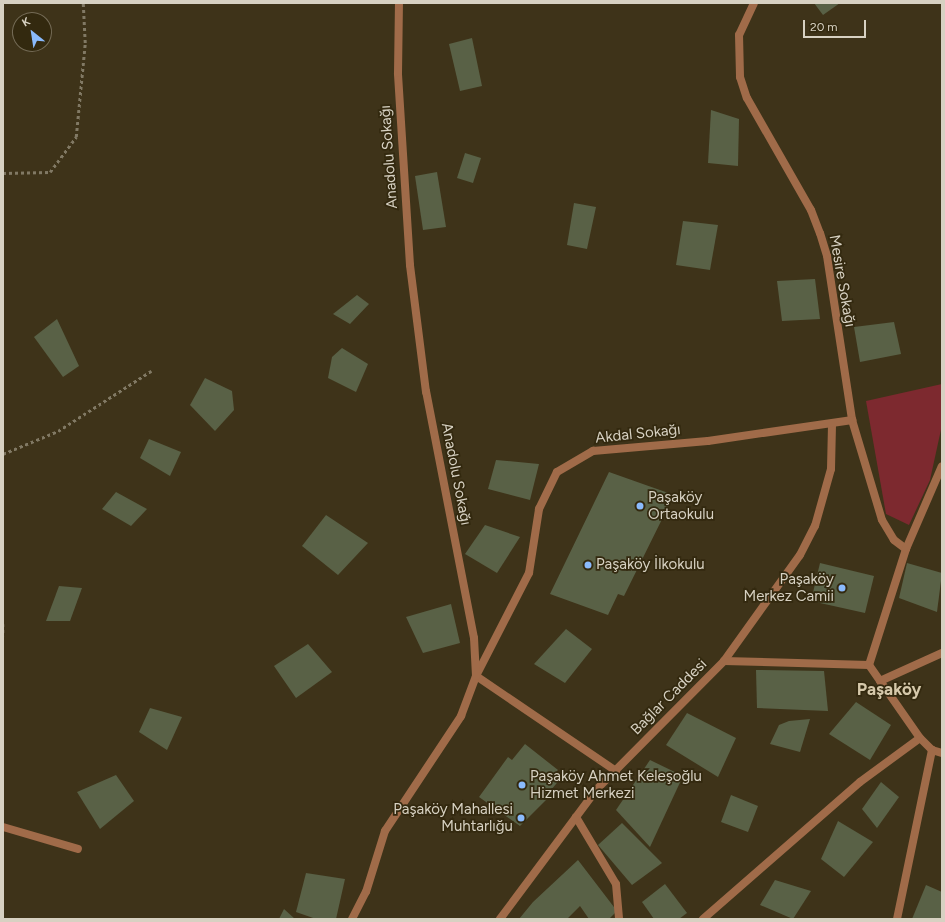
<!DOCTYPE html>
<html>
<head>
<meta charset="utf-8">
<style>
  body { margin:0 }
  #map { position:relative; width:945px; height:922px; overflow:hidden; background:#3e3319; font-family:Figtree,sans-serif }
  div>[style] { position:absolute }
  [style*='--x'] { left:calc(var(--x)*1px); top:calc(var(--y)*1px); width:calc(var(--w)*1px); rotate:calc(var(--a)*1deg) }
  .green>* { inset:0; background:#7d292f }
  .building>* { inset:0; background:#596146 }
  .path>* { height:2.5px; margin-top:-1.25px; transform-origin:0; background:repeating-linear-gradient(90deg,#817964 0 3px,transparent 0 6px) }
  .street>* { height:8px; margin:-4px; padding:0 4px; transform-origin:4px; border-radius:4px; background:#a06b49 }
  .dots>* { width:11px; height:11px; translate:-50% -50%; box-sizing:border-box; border:2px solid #33290f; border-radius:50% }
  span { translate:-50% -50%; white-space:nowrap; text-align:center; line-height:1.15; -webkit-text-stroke:3.5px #33290f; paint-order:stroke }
  .street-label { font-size:15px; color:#d7d1c2 }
  .poi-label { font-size:15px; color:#d7d1c2 }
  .left { translate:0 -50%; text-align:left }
  .right { translate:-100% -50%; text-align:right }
  .quarter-label { font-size:17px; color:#d5c8aa; font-weight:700 }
  .frame { position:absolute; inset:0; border:4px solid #d7d1c2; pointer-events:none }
  .north { position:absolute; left:12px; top:12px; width:40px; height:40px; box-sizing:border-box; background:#33290f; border:1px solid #756c57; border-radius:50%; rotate:330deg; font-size:11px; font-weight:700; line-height:16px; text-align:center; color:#d7d1c2 }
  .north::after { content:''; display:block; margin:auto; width:14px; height:18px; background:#8abafc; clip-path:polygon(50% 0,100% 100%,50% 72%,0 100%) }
  .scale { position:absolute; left:803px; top:20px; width:63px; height:18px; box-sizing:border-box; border:2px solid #d7d1c2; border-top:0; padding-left:5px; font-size:12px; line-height:14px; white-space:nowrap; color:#d7d1c2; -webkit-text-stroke:3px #33290f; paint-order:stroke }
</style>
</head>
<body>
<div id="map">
  <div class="green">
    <i style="clip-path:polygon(942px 384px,942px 425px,930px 480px,909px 525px,886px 514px,866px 401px)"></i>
  </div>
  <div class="building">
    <i style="clip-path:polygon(814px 3px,840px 3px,823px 15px)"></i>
    <i style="clip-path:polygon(472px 38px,482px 86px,460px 91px,449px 44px)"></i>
    <i style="clip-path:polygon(711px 110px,739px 119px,738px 166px,708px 163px)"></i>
    <i style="clip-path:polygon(465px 153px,481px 158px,473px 183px,457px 178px)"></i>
    <i style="clip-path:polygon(437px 172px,446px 227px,423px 230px,415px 176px)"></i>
    <i style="clip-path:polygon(574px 203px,596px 207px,587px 249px,567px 245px)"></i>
    <i style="clip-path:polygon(683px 221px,718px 225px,710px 270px,676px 265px)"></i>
    <i style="clip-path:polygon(815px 279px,820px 319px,782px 321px,777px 281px)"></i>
    <i style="clip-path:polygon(357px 295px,369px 304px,350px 324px,333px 314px)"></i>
    <i style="clip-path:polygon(57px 319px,79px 366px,63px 377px,34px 337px)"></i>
    <i style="clip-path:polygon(894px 322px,901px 354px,860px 362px,854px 327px)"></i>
    <i style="clip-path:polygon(342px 348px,368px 364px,356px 392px,328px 378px,332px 357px)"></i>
    <i style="clip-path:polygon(205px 378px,232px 391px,234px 410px,215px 431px,190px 405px)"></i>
    <i style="clip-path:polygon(149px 439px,181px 452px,170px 476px,140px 458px)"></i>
    <i style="clip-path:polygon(496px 460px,539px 464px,530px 500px,488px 489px)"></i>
    <i style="clip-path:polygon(609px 472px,674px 495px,624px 596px,618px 594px,608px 615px,550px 594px)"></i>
    <i style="clip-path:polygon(116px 492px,147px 509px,131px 526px,102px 509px)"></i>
    <i style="clip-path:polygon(326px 515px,368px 543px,338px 575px,302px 546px)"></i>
    <i style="clip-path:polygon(485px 525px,520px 537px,497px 573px,465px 554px)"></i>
    <i style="clip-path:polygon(820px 563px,874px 576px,865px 613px,811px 601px)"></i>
    <i style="clip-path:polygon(907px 563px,942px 573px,937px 612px,899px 598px)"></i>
    <i style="clip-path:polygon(59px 586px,82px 588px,70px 621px,46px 621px)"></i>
    <i style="clip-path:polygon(451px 604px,460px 643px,423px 653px,406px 617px)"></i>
    <i style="clip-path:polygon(566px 629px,592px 649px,565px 683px,534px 664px)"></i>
    <i style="clip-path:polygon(308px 644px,332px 672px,296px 698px,274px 666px)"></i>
    <i style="clip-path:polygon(756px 670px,824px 671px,828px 711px,757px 708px)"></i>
    <i style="clip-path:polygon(856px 702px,891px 725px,870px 760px,829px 734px)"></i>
    <i style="clip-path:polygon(150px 708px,182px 717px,167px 750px,139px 732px)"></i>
    <i style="clip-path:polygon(687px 713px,736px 738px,718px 777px,666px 745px)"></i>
    <i style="clip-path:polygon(810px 719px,800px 752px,770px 744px,779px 725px,789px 721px)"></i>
    <i style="clip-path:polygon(525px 744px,558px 770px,555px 773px,561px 778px,551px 790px,553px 793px,520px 826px,479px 797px,508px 757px,512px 760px)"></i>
    <i style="clip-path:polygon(650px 760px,683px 776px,650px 847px,616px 810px)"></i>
    <i style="clip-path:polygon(116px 775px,134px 801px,100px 829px,77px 792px)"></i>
    <i style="clip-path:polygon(881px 782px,899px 797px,877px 828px,862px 809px)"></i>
    <i style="clip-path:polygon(731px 795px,758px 806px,748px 832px,721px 822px)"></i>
    <i style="clip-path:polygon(838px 821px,873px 842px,844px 877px,821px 859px)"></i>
    <i style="clip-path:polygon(622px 823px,662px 863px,632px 885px,598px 845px)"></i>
    <i style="clip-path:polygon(578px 860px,617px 911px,609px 919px,589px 919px,580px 906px,567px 919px,519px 919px,533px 902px)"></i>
    <i style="clip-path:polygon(306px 873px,345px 879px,336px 919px,316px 919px,296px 912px)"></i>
    <i style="clip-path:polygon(775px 880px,811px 891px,793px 919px,760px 905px)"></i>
    <i style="clip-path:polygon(665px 884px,687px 913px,679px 919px,654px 919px,642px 902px)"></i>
    <i style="clip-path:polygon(926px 885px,942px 892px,942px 919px,912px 919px)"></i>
    <i style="clip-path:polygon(284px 909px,295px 919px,279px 919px)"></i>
  </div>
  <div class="path">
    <i style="--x:3;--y:173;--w:47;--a:-1.2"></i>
    <i style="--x:50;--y:172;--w:44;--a:-53.4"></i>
    <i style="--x:76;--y:137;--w:94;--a:-84.5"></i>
    <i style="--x:85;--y:43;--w:40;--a:-92.9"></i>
    <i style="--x:3;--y:454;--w:60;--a:-22.7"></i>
    <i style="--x:58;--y:431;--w:111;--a:-32.8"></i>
    <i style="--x:3;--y:624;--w:12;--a:90"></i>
  </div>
  <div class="street">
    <i style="--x:754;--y:3;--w:35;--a:115"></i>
    <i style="--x:739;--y:35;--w:42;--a:88.6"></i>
    <i style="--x:740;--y:77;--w:22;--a:72"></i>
    <i style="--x:747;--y:98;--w:129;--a:60.3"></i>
    <i style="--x:811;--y:210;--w:25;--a:69"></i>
    <i style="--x:820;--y:233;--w:24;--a:73"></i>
    <i style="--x:827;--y:256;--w:166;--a:81.3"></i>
    <i style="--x:852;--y:420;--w:104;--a:73.3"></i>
    <i style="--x:882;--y:520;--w:23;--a:59"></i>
    <i style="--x:894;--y:540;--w:15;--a:37"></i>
    <i style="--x:724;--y:661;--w:130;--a:-54.4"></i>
    <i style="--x:800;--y:555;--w:33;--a:-63"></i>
    <i style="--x:815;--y:526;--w:59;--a:-74.3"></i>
    <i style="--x:831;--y:469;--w:45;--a:-88.7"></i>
    <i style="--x:869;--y:665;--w:122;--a:-72.3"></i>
    <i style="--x:906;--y:549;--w:90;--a:-66.6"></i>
    <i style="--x:880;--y:681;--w:68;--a:-24.3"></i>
    <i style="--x:616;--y:771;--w:169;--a:-145.8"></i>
    <i style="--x:476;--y:676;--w:116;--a:-62.8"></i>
    <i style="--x:529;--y:573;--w:65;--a:-81.1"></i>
    <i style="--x:539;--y:509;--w:41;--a:-64.1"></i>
    <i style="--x:557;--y:472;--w:42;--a:-30.3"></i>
    <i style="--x:593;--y:451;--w:115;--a:-5"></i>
    <i style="--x:708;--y:441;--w:146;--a:-8.3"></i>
    <i style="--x:576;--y:817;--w:78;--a:59.2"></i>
    <i style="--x:616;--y:884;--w:35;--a:85"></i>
    <i style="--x:3;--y:827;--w:78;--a:16.3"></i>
    <i style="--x:352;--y:919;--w:30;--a:-63"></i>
    <i style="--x:366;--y:892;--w:64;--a:-72.7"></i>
    <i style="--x:385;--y:831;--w:138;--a:-56.5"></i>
    <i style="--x:461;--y:716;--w:43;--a:-69.4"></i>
    <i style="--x:476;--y:676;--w:38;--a:-93"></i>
    <i style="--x:474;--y:638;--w:251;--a:-101"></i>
    <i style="--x:426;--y:392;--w:128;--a:-97.2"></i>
    <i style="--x:410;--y:265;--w:192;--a:-93.6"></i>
    <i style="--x:398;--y:73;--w:70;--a:-89.2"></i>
    <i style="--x:500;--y:919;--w:162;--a:-53.3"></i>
    <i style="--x:597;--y:789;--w:180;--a:-45.2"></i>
    <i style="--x:724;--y:661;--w:145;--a:1.6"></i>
    <i style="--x:869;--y:665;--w:89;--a:55.1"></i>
    <i style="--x:920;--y:738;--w:17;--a:45"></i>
    <i style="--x:932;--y:750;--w:10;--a:17"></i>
    <i style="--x:703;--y:919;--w:208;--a:-41.1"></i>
    <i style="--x:860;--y:782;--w:74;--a:-36.3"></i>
    <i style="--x:897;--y:919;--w:173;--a:-78.3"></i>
  </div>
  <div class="dots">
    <i style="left:640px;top:506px;background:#8abafc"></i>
    <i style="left:588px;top:565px;background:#8abafc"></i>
    <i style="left:842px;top:588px;background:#8abafc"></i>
    <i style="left:522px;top:785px;background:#8abafc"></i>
    <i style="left:521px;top:818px;background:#8abafc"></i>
  </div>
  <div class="street-label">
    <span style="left:389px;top:157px;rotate:-94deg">Anadolu Sokağı</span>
    <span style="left:842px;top:281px;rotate:80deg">Mesire Sokağı</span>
    <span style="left:638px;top:434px;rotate:-6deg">Akdal Sokağı</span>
    <span style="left:456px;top:474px;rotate:79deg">Anadolu Sokağı</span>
    <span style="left:669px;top:697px;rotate:-45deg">Bağlar Caddesi</span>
  </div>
  <div class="poi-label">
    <span class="left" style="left:648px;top:506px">Paşaköy<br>Ortaokulu</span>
    <span class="left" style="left:596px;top:565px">Paşaköy İlkokulu</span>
    <span class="right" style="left:834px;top:588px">Paşaköy<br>Merkez Camii</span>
    <span class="left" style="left:530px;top:785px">Paşaköy Ahmet Keleşoğlu<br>Hizmet Merkezi</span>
    <span class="right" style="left:513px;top:818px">Paşaköy Mahallesi<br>Muhtarlığu</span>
  </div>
  <div class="quarter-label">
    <span style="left:889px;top:690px">Paşaköy</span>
  </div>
  <div class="frame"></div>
  <div class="north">K</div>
  <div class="scale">20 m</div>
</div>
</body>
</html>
